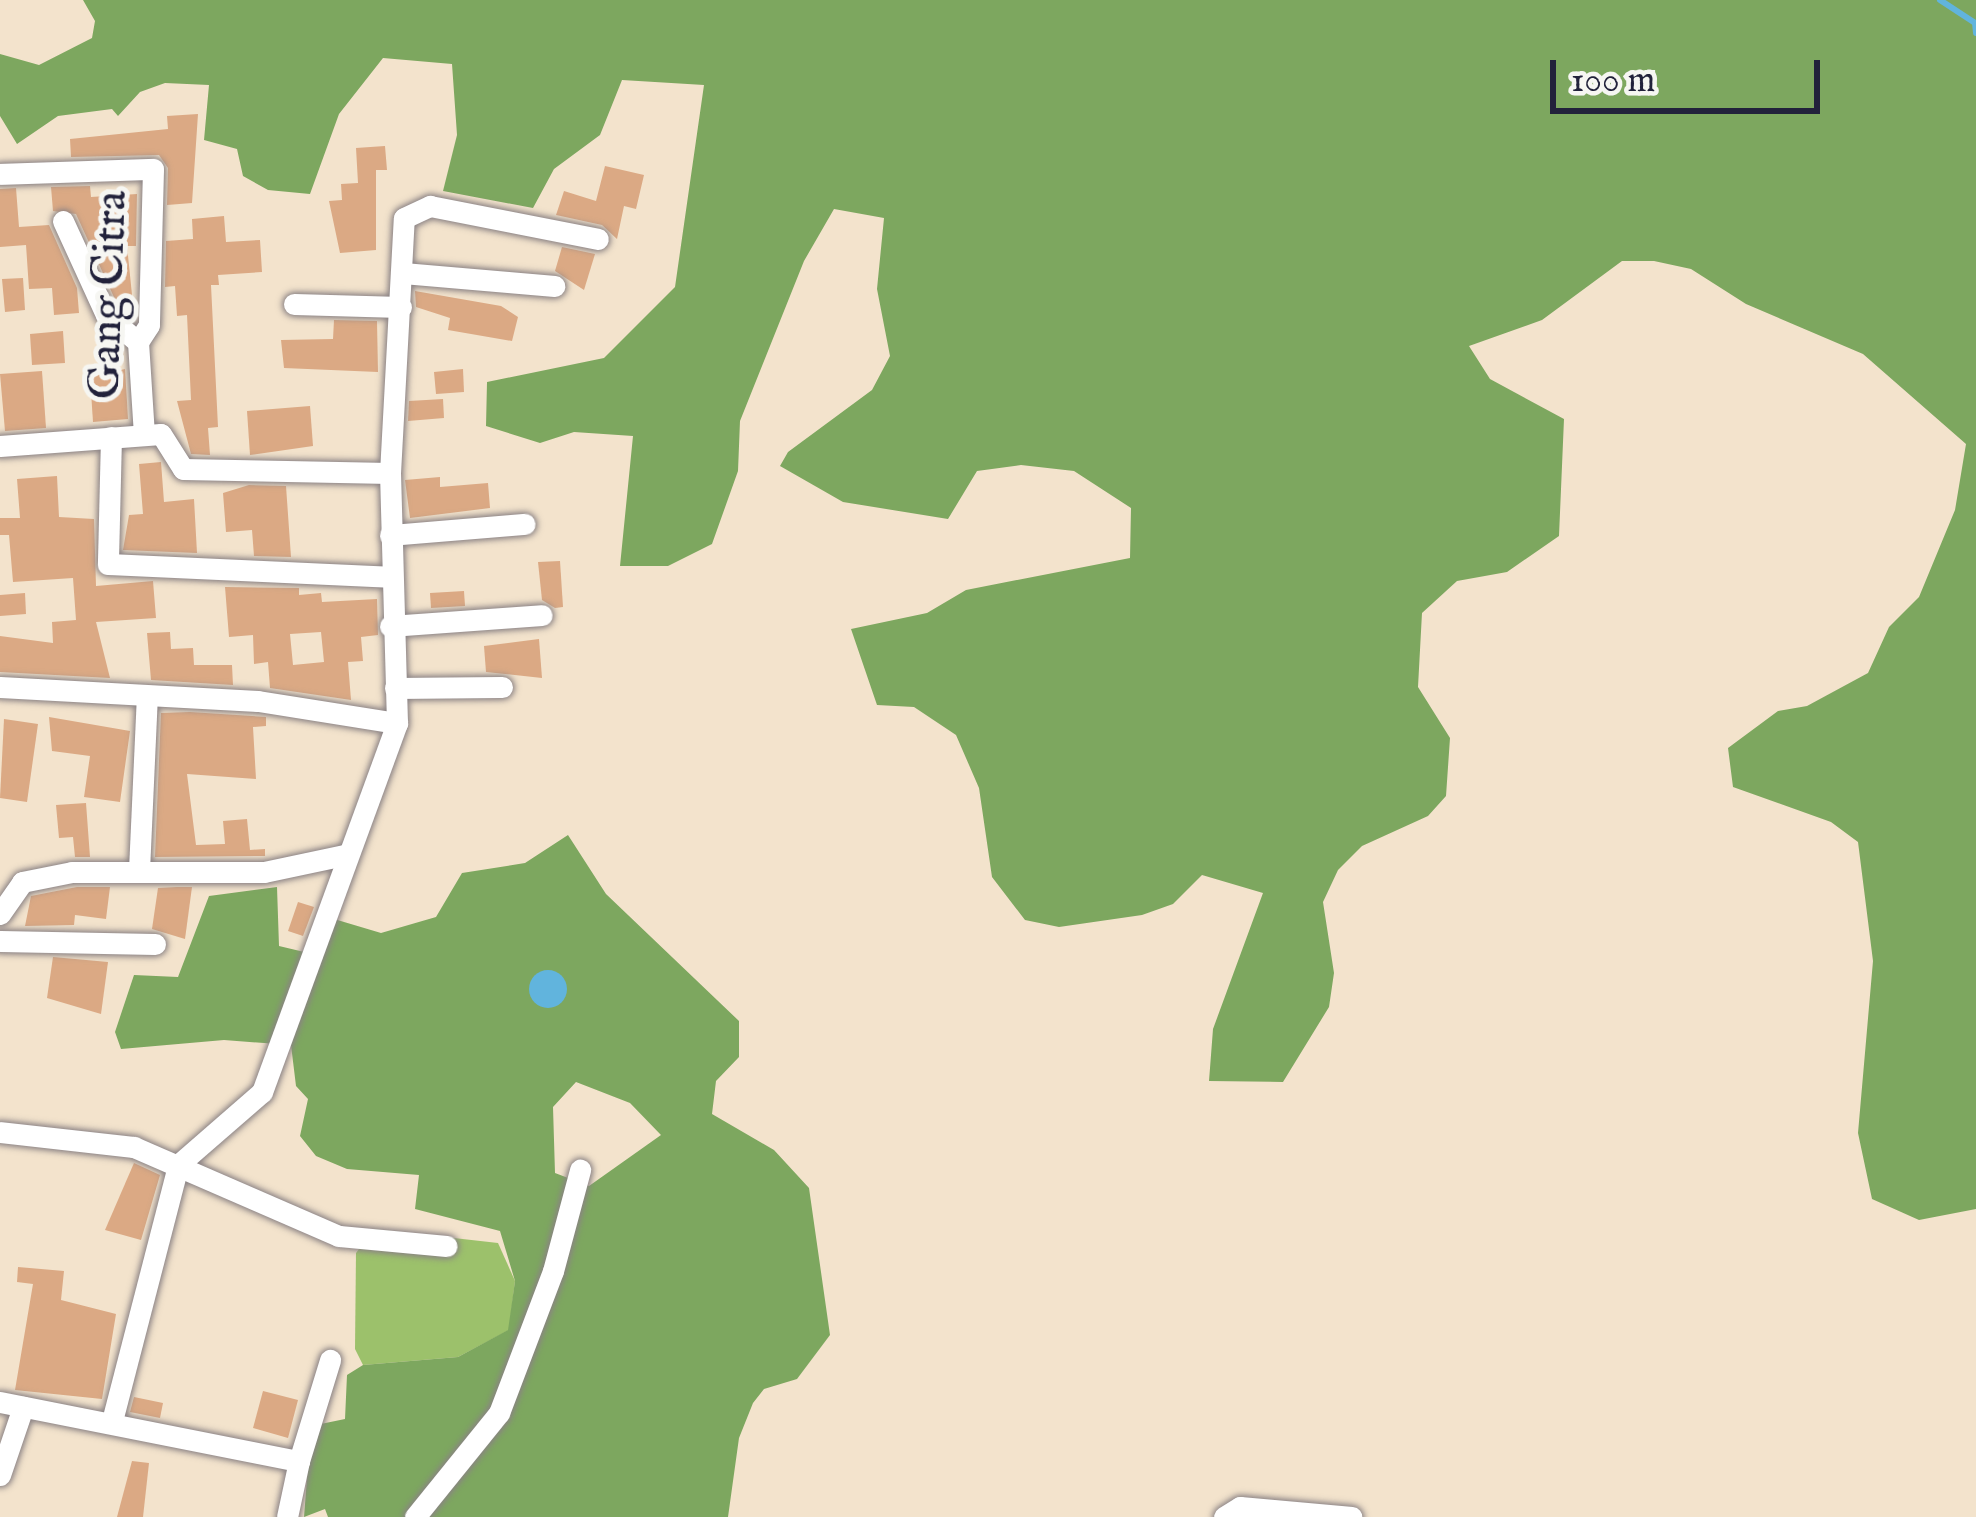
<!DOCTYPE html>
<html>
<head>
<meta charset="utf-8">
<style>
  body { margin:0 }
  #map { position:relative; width:1976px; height:1517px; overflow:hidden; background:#f3e3cc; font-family:"IM FELL English",serif }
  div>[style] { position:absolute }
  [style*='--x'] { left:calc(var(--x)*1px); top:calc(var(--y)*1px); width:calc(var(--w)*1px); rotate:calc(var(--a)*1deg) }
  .green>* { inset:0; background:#9cc16b }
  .forest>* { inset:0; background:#7da75f }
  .water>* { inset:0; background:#61b4dd }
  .round { border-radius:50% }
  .stream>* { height:6px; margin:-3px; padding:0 3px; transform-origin:3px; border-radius:3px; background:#61b4dd }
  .building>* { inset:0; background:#dba984 }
  .roads { filter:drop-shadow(0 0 3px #8a8284) drop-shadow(0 0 3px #8a8284) }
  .minor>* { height:21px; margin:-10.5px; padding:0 10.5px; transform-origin:10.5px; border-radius:10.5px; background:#fff }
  span { translate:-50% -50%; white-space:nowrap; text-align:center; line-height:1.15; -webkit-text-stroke:10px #f6f6f2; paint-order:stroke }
  .street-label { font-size:45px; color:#22223b }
  .scale { position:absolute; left:1550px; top:60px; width:270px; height:54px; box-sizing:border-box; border:6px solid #22223b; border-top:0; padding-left:15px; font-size:36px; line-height:42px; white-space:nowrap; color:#22223b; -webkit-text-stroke:9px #f6f6f2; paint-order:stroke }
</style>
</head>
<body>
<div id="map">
  <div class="green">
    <i style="clip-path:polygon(374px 1229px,498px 1243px,515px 1281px,509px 1330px,458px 1357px,363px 1365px,355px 1349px,356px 1253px)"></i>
  </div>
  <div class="forest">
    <i style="clip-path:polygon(83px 0,1976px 0,1976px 1209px,1919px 1220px,1872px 1199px,1858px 1133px,1873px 961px,1858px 842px,1831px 822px,1733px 787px,1728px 748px,1778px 711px,1807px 706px,1868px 673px,1889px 627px,1919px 597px,1955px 510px,1966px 444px,1863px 354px,1746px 304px,1691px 269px,1654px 261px,1622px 261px,1542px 320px,1469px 346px,1490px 379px,1564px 419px,1559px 536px,1507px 572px,1457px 581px,1422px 613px,1418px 687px,1450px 738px,1446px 796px,1428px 816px,1362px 846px,1338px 870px,1323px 902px,1334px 973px,1329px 1007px,1283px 1082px,1209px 1081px,1213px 1029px,1263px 893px,1202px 875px,1173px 904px,1142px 915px,1059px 927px,1025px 920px,992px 877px,979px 788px,956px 735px,914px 707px,877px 705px,851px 629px,927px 613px,966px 590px,1130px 558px,1131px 508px,1074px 471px,1021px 465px,977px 471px,948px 519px,843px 502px,780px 466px,788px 452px,872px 390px,890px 356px,877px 289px,884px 218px,834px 209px,804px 261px,740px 421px,738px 471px,712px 544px,668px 566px,620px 566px,633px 436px,574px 432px,540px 443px,486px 426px,487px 382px,604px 358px,675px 287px,704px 85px,622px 80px,600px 135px,554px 169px,533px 208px,443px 191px,457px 135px,452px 64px,383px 58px,339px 114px,310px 194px,268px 190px,243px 176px,237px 149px,204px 140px,209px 85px,165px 83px,140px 92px,118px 116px,112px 109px,58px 116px,17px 144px,0 116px,0 54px,39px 65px,92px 38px,95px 21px)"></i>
    <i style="clip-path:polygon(evenodd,568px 835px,606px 894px,739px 1021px,739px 1057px,716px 1081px,712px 1114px,774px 1150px,809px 1188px,830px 1335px,797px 1379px,764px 1389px,753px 1403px,739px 1438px,728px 1517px,328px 1517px,325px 1509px,304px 1517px,311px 1426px,345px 1419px,347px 1375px,363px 1365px,458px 1357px,508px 1330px,515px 1281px,500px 1231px,415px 1209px,419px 1175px,347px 1169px,316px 1156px,300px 1136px,308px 1099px,296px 1086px,291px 1045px,224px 1040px,121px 1049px,115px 1032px,134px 975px,178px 977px,209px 896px,277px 887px,279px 946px,321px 956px,334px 919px,381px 933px,436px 917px,462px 873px,525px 863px,568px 835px,576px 1082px,630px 1103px,661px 1135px,589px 1186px,555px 1173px,553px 1107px,576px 1082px)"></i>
  </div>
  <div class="water">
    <i class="round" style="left:529px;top:970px;width:38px;height:38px"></i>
  </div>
  <div class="stream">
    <i style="--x:1940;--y:0;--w:42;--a:33.3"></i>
    <i style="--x:1975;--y:23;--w:10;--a:84"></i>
  </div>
  <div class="building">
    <i style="clip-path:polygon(198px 114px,192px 203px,167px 205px,168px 168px,159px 155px,71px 157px,70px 139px,168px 129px,167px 116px)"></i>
    <i style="clip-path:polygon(385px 146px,387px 170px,376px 170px,376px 250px,340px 253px,329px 201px,342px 200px,341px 184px,358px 183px,356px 148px)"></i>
    <i style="clip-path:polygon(605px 166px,644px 175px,636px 209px,624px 206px,617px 239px,602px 225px,556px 215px,564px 191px,596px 201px)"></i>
    <i style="clip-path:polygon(90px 186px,91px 197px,137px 194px,136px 246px,127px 246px,134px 314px,118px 306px,76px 214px,53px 211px,51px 187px)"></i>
    <i style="clip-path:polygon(16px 188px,19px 227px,49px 225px,77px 288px,79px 313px,54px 315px,52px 288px,29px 289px,26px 245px,0 247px,0 189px)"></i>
    <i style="clip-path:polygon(224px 216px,226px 242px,260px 240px,262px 272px,218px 275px,219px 285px,211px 285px,218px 427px,208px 428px,210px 455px,191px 454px,177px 401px,191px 400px,187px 315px,177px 316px,175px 286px,165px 287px,166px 241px,193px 239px,192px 219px)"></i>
    <i style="clip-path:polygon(562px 247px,595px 254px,584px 290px,555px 271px)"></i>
    <i style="clip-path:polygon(23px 278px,25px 310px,5px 312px,2px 279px)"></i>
    <i style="clip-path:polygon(415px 291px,501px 306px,518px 317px,512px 341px,448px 330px,450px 318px,416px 307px)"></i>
    <i style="clip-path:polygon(334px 320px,377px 321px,378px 372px,284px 368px,281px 340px,333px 339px)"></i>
    <i style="clip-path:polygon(63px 331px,65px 363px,32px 365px,30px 334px)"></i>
    <i style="clip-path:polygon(125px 369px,128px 419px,93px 422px,90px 377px)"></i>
    <i style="clip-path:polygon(463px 369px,464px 392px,436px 394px,434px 372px)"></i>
    <i style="clip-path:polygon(42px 371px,46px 428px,5px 431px,0 374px)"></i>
    <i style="clip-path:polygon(443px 399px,444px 418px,408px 421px,409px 401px)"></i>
    <i style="clip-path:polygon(310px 406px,313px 446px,250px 455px,247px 411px)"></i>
    <i style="clip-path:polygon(161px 462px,164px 502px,194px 499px,197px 553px,123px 550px,129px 515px,143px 514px,139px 464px)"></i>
    <i style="clip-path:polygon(57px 476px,59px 517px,94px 519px,96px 586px,153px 581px,156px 618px,96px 622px,110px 678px,0 672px,0 636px,53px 643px,52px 622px,76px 620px,73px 578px,13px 582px,9px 535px,0 535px,0 518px,20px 518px,17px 479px)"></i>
    <i style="clip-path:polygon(440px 477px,440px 487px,488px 483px,490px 508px,410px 518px,405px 480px)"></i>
    <i style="clip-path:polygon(249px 485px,286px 486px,291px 557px,254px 556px,252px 530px,226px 532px,223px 493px)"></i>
    <i style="clip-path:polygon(560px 561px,563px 607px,555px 608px,542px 600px,538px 562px)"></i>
    <i style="clip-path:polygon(evenodd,225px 587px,299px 588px,299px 595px,321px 593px,322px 602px,377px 599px,378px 635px,361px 637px,363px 661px,348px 662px,351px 700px,270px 688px,268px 662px,254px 664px,253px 635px,229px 637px,225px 587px,321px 632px,324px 662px,293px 665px,290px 634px,321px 632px)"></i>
    <i style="clip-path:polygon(464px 591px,465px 606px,431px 608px,430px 593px)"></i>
    <i style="clip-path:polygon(25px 593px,26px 614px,0 616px,0 595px)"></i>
    <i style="clip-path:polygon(170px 632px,171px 649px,193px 648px,194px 665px,232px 665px,233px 685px,151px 680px,147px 633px)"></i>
    <i style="clip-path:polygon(539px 639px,542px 678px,486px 672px,484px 646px)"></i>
    <i style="clip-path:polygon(190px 712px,266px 717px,266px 726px,253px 727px,256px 779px,187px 774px,196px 845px,225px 844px,223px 821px,247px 819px,250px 850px,265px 849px,265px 856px,155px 857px,161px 713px)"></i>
    <i style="clip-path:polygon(49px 717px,130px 731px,120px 802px,84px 797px,90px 756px,52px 751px)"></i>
    <i style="clip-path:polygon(4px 719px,38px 724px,27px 802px,0 798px)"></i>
    <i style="clip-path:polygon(86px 803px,90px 857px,75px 857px,73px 837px,59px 838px,56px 805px)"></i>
    <i style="clip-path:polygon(77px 887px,110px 887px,106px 919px,75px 915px,74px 925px,25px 926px,31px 896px)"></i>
    <i style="clip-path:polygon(177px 887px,192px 887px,185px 939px,152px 929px,158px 888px)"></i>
    <i style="clip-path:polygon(298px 902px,314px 907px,303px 936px,288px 931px)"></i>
    <i style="clip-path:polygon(53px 957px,108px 962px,101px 1014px,47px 998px)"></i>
    <i style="clip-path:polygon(134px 1163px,160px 1175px,141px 1240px,105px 1230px)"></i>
    <i style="clip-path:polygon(18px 1267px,64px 1271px,61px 1300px,116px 1314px,102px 1399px,15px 1390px,33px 1284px,17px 1282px)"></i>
    <i style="clip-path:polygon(263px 1391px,298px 1400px,288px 1438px,253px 1428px)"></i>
    <i style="clip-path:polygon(134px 1397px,163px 1403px,160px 1418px,130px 1412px)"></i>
    <i style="clip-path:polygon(132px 1461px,149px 1463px,143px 1517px,117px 1517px)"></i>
  </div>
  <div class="roads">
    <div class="minor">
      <i style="--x:0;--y:174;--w:153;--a:-1.9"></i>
      <i style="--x:153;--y:169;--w:156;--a:91.5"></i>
      <i style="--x:149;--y:325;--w:20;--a:123"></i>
      <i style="--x:138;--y:342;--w:92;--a:86.3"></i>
      <i style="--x:63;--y:221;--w:103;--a:65.4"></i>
      <i style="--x:106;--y:315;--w:42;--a:40.2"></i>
      <i style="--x:403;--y:273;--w:152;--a:4.9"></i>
      <i style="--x:294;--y:304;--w:107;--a:1.6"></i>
      <i style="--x:111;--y:437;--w:127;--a:91.4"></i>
      <i style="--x:108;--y:564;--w:282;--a:2.6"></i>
      <i style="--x:0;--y:446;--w:161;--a:-4.3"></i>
      <i style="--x:161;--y:434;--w:41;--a:57.8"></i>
      <i style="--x:183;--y:469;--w:207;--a:1.1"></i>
      <i style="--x:390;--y:535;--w:135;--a:-4.7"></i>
      <i style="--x:390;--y:626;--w:152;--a:-4.1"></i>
      <i style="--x:0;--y:687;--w:258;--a:3.1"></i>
      <i style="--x:258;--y:701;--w:141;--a:9"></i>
      <i style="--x:395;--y:688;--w:107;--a:-0.5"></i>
      <i style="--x:139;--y:870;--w:174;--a:-87.4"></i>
      <i style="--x:0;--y:914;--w:39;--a:-55"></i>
      <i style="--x:22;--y:882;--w:51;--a:-11.3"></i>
      <i style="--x:72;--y:872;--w:192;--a:0"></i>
      <i style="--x:264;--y:872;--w:82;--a:-12"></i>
      <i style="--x:0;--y:941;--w:155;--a:1.1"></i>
      <i style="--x:0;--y:1132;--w:135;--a:6.4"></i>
      <i style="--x:134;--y:1147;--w:223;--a:23.5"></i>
      <i style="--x:339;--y:1236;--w:108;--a:5.3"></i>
      <i style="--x:0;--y:1402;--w:305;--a:11.2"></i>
      <i style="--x:299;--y:1461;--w:57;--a:102.1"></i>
      <i style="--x:112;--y:1421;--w:264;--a:-75.5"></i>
      <i style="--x:178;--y:1165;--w:111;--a:-41"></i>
      <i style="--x:262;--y:1092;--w:393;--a:-69.9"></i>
      <i style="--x:397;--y:723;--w:250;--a:-91.6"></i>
      <i style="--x:390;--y:473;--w:255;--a:-86.9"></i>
      <i style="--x:404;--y:218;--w:29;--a:-25"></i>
      <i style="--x:430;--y:206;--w:171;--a:11.1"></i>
      <i style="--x:299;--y:1461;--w:106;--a:-72.9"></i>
      <i style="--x:0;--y:1475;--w:72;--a:-71.3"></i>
      <i style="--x:415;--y:1517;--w:134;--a:-51.1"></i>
      <i style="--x:499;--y:1413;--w:152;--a:-69.2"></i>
      <i style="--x:553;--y:1271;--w:105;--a:-75"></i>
      <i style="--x:1224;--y:1517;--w:19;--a:-32"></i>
      <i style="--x:1240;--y:1507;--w:112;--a:5.1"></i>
    </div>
  </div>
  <div class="street-label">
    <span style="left:109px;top:295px;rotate:-88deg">Gang Citra</span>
  </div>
  <div class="scale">100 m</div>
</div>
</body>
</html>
